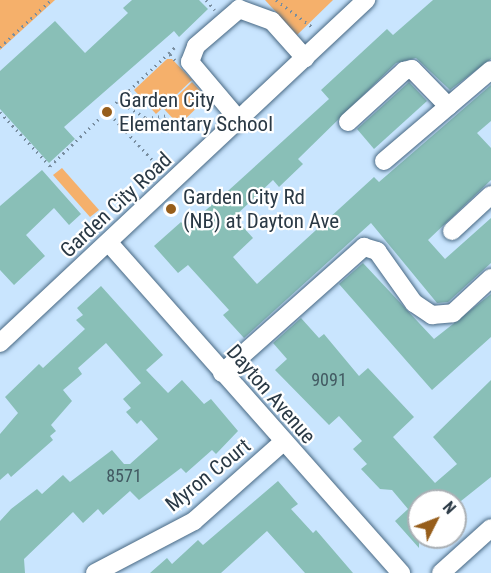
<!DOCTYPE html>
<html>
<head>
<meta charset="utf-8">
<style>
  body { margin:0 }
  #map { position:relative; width:491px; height:573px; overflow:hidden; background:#c9e5fe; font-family:"Roboto Condensed",sans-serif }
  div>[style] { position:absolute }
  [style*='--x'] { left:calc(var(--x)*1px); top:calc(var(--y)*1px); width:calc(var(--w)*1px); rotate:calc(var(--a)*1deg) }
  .green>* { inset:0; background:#f5b06b }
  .building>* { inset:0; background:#89bfb7 }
  .path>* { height:3px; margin-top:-1.5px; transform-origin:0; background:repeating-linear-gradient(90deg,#788d9f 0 1.5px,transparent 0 6px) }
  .roads { filter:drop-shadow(0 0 2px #486883) drop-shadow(0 0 2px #486883) }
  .minor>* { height:18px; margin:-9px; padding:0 9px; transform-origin:9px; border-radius:9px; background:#fff }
  .dots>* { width:16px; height:16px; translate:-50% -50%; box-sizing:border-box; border:3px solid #fff; border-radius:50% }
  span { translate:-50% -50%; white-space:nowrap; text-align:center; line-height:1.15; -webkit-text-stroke:4.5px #fff; paint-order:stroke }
  .number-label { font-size:18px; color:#425a62 }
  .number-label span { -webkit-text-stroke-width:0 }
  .poi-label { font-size:21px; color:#2a3945 }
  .left { translate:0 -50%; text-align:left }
  .street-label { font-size:21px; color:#2a3945 }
  .north { position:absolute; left:407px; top:489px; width:60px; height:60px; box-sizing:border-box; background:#fff; border:2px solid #aab0b5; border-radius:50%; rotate:48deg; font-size:16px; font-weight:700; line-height:24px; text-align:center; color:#2a3945 }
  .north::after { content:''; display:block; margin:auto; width:21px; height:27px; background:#975e1b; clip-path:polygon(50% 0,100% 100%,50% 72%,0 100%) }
</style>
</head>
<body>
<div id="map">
  <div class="green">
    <i style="clip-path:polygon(0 0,55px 0,0 50px)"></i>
    <i style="clip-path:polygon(265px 0,333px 0,297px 35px)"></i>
    <i style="clip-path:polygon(167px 59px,172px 59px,192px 80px,156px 114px,134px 90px)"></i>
    <i style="clip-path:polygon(192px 82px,207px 98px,179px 125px,164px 109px)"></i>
    <i style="clip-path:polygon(62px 168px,99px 210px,90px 217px,53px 175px)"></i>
  </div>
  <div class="building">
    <i style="clip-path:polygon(132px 0,199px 0,208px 9px,179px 37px,174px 31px,64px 127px,75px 139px,49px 163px,0 109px,0 71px,55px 21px,85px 53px,128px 13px,123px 8px)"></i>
    <i style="clip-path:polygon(433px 0,491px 0,491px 59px,450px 90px,416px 58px,396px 63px,298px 159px,303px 164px,279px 187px,273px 180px,234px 217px,253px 238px,233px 257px,257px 284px,374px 177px,379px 182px,491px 85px,491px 121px,477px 133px,491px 148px,491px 180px,428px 240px,445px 259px,491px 218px,491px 263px,448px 302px,437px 303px,371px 223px,244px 338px,223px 315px,229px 310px,188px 265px,178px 273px,154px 246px,181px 222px,185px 227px,218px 200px,329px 99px,321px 90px,387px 29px,393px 35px)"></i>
    <i style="clip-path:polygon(409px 82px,427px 101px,374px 149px,357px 129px)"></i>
    <i style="clip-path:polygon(42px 170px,81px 214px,69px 225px,54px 208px,26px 235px,45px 256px,14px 285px,0 270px,0 206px)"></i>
    <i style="clip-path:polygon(363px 263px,434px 339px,491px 294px,491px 337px,432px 390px,339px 284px)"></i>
    <i style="clip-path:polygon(101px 286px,163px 355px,146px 370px,168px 393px,182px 380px,204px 404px,211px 399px,238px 431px,216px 454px,212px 450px,186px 473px,181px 468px,139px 500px,130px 491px,103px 515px,98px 509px,83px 523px,73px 512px,24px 559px,25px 573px,0 573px,0 521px,11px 509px,37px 489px,42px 494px,63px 475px,70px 482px,112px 450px,124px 464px,130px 464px,158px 439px,141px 420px,137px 424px,126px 412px,131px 408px,123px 399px,141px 383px,106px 343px,78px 368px,82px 374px,63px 390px,72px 401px,51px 425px,56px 431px,50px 436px,53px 440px,11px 477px,8px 473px,0 480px,0 434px,18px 413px,5px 397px,39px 364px,43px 368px,85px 329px,76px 320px,83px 315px,77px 308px)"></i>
    <i style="clip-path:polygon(301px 318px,319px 338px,324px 334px,359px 376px,368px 368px,414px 417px,393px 437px,435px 483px,457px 464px,433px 437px,491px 380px,491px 477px,461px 501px,419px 501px,419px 548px,395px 521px,408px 509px,392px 490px,380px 489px,361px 469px,367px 464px,353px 449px,362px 441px,339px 416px,329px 425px,275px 370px,287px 359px,273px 343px)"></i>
    <i style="clip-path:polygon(278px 481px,298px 504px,291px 509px,313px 533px,316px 530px,353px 573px,305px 573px,267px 531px,221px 573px,150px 573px,167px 558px,172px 564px,198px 540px,203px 545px)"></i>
  </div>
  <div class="path">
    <i style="--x:206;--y:0;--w:13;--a:48"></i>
    <i style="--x:276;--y:0;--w:44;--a:36.6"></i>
    <i style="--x:0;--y:47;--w:69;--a:-42.7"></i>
    <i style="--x:175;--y:60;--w:9;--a:-131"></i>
    <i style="--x:169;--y:53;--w:11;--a:-45"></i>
    <i style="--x:118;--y:101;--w:33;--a:31"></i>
    <i style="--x:146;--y:118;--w:24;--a:-7"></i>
    <i style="--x:0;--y:112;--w:74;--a:47.2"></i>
    <i style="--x:50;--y:166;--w:79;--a:-44"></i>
    <i style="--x:160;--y:168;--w:78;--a:-132.9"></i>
    <i style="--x:107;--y:111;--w:85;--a:-43.1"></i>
  </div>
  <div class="roads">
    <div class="minor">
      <i style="--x:239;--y:120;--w:76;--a:-130.2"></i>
      <i style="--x:190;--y:62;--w:17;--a:-69"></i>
      <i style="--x:196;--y:46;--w:57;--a:-40.7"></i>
      <i style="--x:239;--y:9;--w:35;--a:20"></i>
      <i style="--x:272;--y:21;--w:50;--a:48.3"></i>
      <i style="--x:348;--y:122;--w:76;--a:-42.3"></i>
      <i style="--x:404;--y:71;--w:8;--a:-14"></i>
      <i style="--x:412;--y:69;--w:52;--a:45.8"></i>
      <i style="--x:384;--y:161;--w:140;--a:-40.4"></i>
      <i style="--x:452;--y:231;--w:53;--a:-42.7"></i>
      <i style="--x:109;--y:243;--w:441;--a:48.5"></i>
      <i style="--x:0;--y:343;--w:502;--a:-43.14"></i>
      <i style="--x:222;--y:373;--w:190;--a:-41.6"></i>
      <i style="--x:364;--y:247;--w:14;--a:17"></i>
      <i style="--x:377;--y:251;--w:64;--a:54.6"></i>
      <i style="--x:414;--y:303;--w:22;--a:34"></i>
      <i style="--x:432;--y:315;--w:21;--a:-5"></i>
      <i style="--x:453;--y:313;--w:52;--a:-42.6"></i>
      <i style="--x:95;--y:573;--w:112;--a:-27.7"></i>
      <i style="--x:194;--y:521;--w:118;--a:-41.6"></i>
      <i style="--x:441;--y:573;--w:67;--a:-42"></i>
    </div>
  </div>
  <div class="dots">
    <i style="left:107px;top:112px;background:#975e1b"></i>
    <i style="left:171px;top:209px;background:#975e1b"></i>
  </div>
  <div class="number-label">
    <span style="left:329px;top:380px">9091</span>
    <span style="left:124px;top:476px">8571</span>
  </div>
  <div class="poi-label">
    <span class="left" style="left:119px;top:112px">Garden City<br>Elementary School</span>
    <span class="left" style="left:183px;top:209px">Garden City Rd<br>(NB) at Dayton Ave</span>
  </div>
  <div class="street-label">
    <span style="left:116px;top:205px;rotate:-43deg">Garden City Road</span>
    <span style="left:271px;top:394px;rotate:49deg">Dayton Avenue</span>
    <span style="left:208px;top:475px;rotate:-39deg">Myron Court</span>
  </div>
  <div class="north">N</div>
</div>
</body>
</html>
